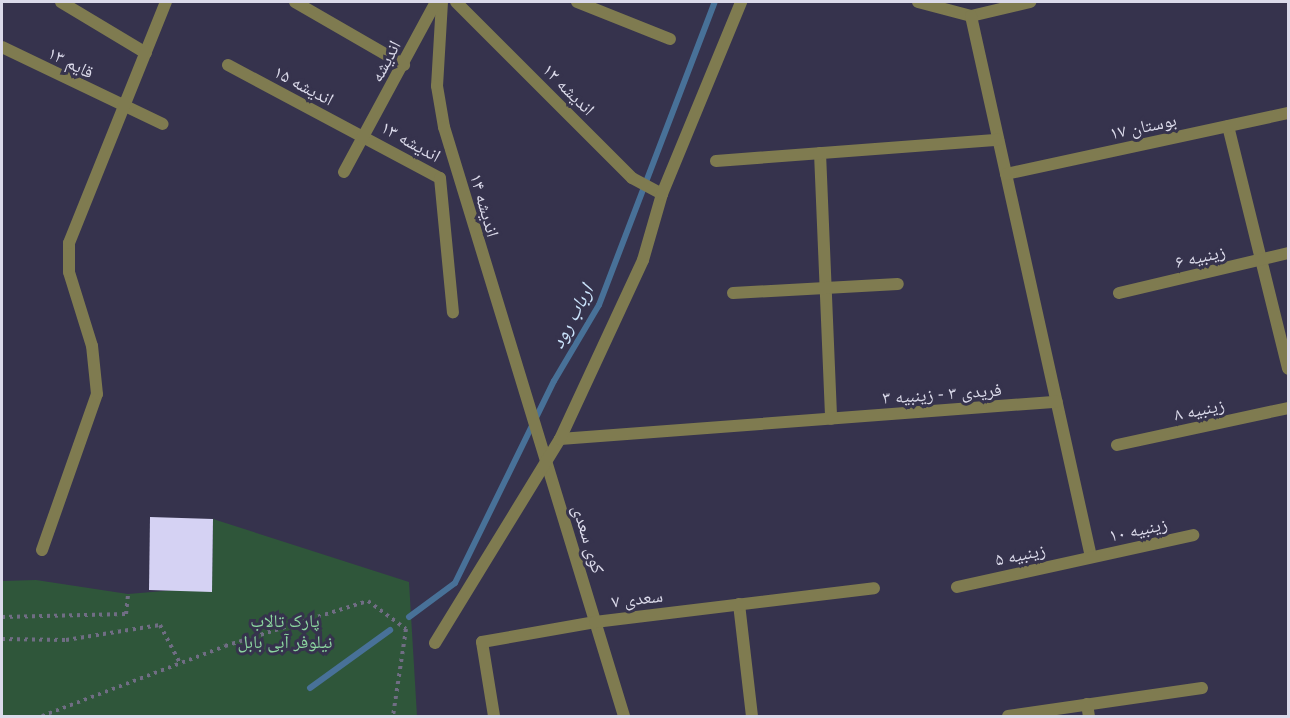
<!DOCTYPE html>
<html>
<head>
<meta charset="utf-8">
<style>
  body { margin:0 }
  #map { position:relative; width:1290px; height:718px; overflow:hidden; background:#36334d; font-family:"Open Sans","Noto Naskh Arabic",sans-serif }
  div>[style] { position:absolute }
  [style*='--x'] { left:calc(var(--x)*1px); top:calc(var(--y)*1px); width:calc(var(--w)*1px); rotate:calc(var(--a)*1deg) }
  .green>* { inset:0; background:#2f563a }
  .stream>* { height:6px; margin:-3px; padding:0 3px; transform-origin:3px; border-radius:3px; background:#487198 }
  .building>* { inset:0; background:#d5d2f3 }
  .path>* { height:4px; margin-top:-2px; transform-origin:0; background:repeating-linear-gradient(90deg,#706d84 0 3px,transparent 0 7.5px) }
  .street>* { height:12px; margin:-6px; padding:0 6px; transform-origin:6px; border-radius:6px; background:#7f7b50 }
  span { translate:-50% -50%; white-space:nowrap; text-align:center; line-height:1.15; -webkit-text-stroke:6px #36334d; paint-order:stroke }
  .street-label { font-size:18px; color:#dbdaea }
  .park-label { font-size:18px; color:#8cd6a0 }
  .water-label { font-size:20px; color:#cbe4fc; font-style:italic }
  .frame { position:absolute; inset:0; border:3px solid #dbdaea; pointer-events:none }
</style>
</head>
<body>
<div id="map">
  <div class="green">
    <i style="clip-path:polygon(213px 519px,409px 582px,417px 716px,2px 716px,2px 581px,36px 580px,128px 594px,212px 587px)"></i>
  </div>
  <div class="stream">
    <i style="--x:409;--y:617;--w:57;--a:-36.5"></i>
    <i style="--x:455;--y:583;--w:225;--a:-63.9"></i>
    <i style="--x:554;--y:381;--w:88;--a:-59.4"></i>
    <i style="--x:599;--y:305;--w:324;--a:-69.1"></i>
    <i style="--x:310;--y:688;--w:99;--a:-35.9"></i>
  </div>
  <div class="building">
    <i style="clip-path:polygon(150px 517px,213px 519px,212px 592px,149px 590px)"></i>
  </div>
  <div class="path">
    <i style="--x:2;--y:617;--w:124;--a:-1.4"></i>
    <i style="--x:126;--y:614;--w:20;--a:-84"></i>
    <i style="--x:2;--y:639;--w:64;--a:0.9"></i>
    <i style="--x:66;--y:640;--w:95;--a:-9.1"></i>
    <i style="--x:160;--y:625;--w:45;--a:62.3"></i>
    <i style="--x:42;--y:716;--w:196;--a:-20.9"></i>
    <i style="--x:225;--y:646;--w:150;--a:-17.5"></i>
    <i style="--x:368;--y:601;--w:47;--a:36.4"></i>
    <i style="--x:406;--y:629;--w:88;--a:98.5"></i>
  </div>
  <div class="street">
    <i style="--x:61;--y:2;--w:99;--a:31"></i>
    <i style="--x:295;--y:2;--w:126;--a:30"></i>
    <i style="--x:442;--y:2;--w:84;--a:93.4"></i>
    <i style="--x:437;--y:86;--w:42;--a:80.3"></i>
    <i style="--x:444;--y:127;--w:616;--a:73.01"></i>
    <i style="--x:456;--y:2;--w:249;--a:45"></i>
    <i style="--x:632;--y:178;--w:34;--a:28"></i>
    <i style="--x:577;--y:2;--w:100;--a:21.7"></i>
    <i style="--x:918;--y:2;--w:55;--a:14.8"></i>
    <i style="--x:971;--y:16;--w:61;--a:-13.3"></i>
    <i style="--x:971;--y:16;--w:554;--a:77.49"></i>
    <i style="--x:2;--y:47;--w:178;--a:25.6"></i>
    <i style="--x:228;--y:65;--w:240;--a:28.1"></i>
    <i style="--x:440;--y:178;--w:135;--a:84.5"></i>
    <i style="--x:1228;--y:126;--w:250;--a:76.1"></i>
    <i style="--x:820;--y:153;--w:266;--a:87.6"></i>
    <i style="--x:716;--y:161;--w:283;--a:-4.3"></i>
    <i style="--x:344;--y:172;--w:193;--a:-61.6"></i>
    <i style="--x:1006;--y:174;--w:289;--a:-12.2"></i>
    <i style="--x:733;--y:293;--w:165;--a:-3.1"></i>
    <i style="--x:1119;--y:293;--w:174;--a:-13.3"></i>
    <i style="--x:560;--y:439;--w:498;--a:-4.3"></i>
    <i style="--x:1117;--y:445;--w:175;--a:-12.2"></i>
    <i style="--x:42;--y:550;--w:165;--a:-70.6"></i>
    <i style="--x:97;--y:394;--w:48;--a:-95.9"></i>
    <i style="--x:92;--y:346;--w:77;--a:-107.3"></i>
    <i style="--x:69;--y:272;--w:29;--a:-90"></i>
    <i style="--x:69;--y:243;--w:260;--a:-68.1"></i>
    <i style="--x:957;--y:587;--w:242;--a:-12.4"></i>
    <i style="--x:739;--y:604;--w:113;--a:83.4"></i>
    <i style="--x:435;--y:643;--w:239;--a:-58.5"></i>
    <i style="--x:560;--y:439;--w:197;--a:-65.1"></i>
    <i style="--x:643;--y:260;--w:69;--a:-73.9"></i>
    <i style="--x:662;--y:194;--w:208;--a:-67.6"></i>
    <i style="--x:1087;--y:704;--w:12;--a:81"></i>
    <i style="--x:494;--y:716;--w:75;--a:-99.2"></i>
    <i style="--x:482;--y:642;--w:115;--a:-10"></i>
    <i style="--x:595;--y:622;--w:281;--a:-6.9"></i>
    <i style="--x:1008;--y:716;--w:196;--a:-8.2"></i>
  </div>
  <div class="street-label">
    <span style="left:385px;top:61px;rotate:-62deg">اندیشه</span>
    <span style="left:71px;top:62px;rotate:27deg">قایم ۱۳</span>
    <span style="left:304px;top:85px;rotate:28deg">اندیشه ۱۵</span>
    <span style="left:569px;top:89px;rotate:45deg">اندیشه ۱۲</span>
    <span style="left:1143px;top:126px;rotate:-12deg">بوستان ۱۷</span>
    <span style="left:411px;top:141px;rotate:29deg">اندیشه ۱۳</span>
    <span style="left:485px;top:205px;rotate:74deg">اندیشه ۱۴</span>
    <span style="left:1200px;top:256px;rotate:-13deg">زینبیه ۶</span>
    <span style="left:942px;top:393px;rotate:-4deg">فریدی ۳ - زینبیه ۳</span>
    <span style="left:1199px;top:409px;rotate:-12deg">زینبیه ۸</span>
    <span style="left:1138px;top:529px;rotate:-12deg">زینبیه ۱۰</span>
    <span style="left:589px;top:539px;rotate:73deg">کوی سعدی</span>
    <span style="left:1020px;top:554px;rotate:-12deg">زینبیه ۵</span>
    <span style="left:637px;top:598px;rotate:-7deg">سعدی ۷</span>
  </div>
  <div class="park-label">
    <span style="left:285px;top:631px">پارک تالاب<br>نیلوفر آبی بابل</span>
  </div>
  <div class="water-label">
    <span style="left:571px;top:316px;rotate:-62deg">ارباب رود</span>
  </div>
  <div class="frame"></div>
</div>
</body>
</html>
